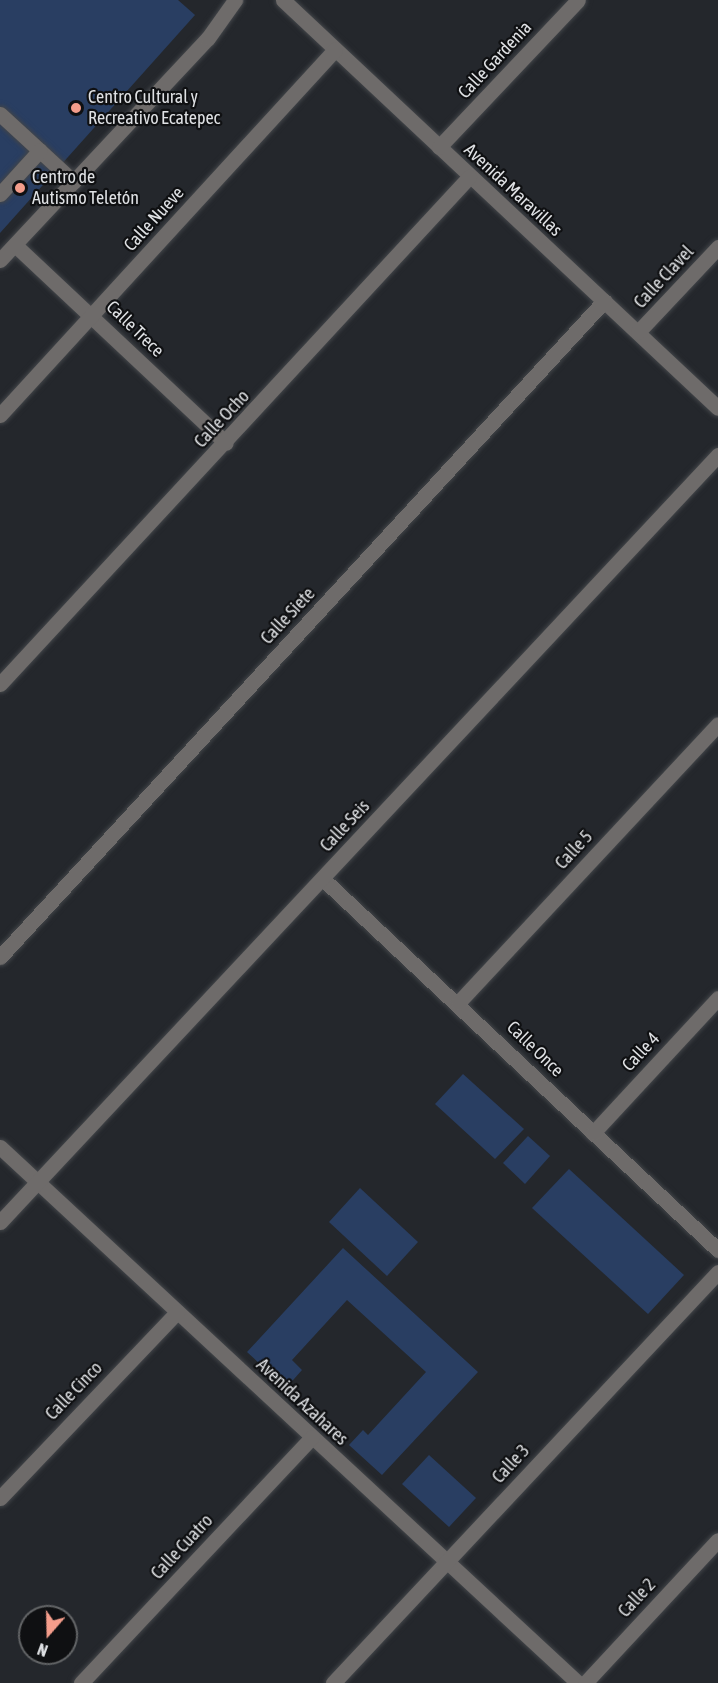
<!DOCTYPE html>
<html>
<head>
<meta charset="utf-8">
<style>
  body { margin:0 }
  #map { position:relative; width:718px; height:1683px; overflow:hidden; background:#24272c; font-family:"Asap Condensed",sans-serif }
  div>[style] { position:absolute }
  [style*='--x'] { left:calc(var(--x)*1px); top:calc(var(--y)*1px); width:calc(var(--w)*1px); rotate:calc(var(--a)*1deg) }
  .building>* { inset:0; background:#293e62 }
  .roads { filter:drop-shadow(0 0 2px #424549) drop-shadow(0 0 2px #424549) }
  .minor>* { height:15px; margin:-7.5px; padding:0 7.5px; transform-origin:7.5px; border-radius:7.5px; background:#6e6b6a }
  .dots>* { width:16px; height:16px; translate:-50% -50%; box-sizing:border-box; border:3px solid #0f1012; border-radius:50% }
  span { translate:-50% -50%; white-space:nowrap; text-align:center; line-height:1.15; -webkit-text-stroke:4.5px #0f1012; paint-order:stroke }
  .street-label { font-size:18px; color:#dfe1e4 }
  .poi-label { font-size:18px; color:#dfe1e4 }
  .left { translate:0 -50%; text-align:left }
  .north { position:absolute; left:18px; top:1605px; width:60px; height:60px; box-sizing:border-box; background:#0f1012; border:2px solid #626466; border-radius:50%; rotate:200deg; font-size:16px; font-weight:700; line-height:24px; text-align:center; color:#dfe1e4 }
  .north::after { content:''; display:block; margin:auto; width:21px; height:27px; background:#f49d8b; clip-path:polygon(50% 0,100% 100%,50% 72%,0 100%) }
</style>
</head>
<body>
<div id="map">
  <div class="building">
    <i style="clip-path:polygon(0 0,178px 0,195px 15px,0 233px)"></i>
    <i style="clip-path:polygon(463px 1074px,524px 1129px,495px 1159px,435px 1104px)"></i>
    <i style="clip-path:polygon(528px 1136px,550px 1156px,525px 1184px,503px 1163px)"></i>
    <i style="clip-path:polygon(569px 1169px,684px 1275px,648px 1314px,532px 1208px)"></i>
    <i style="clip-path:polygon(360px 1188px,418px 1242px,387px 1276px,329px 1222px)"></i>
    <i style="clip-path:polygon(343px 1248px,478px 1372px,382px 1475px,349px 1445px,363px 1430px,368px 1435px,426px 1372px,347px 1300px,292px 1360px,302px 1370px,286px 1388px,247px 1352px)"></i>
    <i style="clip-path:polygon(429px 1455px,476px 1498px,449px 1527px,402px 1484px)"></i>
  </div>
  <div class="roads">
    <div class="minor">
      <i style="--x:283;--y:0;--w:596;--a:43.17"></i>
      <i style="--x:0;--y:114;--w:100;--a:42.6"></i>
      <i style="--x:439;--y:147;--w:202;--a:-46.6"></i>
      <i style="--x:0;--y:194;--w:59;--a:-47.7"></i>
      <i style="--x:15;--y:245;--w:289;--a:43.2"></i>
      <i style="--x:0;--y:260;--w:304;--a:-46.9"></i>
      <i style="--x:208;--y:38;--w:47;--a:-54.6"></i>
      <i style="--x:638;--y:332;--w:117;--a:-46.7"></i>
      <i style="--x:0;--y:415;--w:496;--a:-47.5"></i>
      <i style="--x:0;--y:684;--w:691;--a:-47.23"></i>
      <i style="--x:323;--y:879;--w:542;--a:43.21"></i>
      <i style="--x:0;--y:957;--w:892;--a:-47.36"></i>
      <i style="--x:458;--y:1003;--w:381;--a:-47"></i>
      <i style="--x:593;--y:1133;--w:184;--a:-47.2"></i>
      <i style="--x:0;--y:1147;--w:788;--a:42.84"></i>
      <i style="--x:0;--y:1222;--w:1051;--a:-46.89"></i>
      <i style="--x:0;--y:1498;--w:257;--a:-46.4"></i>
      <i style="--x:81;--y:1683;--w:337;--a:-46.8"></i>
      <i style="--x:333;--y:1683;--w:563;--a:-46.87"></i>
      <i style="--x:585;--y:1683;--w:195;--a:-47.1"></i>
    </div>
  </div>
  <div class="dots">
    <i style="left:76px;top:108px;background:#f49d8b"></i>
    <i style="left:20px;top:188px;background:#f49d8b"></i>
  </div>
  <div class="street-label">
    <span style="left:495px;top:60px;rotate:-47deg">Calle Gardenia</span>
    <span style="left:513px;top:190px;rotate:43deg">Avenida Maravillas</span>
    <span style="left:154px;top:219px;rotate:-48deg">Calle Nueve</span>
    <span style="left:664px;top:277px;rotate:-47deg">Calle Clavel</span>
    <span style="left:135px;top:329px;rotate:44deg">Calle Trece</span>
    <span style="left:222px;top:419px;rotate:-47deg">Calle Ocho</span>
    <span style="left:288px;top:616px;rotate:-47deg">Calle Siete</span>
    <span style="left:345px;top:826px;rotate:-47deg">Calle Seis</span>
    <span style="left:574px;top:850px;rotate:-47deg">Calle 5</span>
    <span style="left:535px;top:1049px;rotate:44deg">Calle Once</span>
    <span style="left:641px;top:1052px;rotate:-47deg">Calle 4</span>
    <span style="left:74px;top:1391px;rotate:-46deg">Calle Cinco</span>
    <span style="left:302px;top:1402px;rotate:43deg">Avenida Azahares</span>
    <span style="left:511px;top:1464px;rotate:-47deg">Calle 3</span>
    <span style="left:182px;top:1547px;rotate:-47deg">Calle Cuatro</span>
    <span style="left:637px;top:1598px;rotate:-47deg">Calle 2</span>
  </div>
  <div class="poi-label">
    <span class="left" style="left:88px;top:108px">Centro Cultural y<br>Recreativo Ecatepec</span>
    <span class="left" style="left:32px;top:188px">Centro de<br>Autismo Teletón</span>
  </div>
  <div class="north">N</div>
</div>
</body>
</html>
